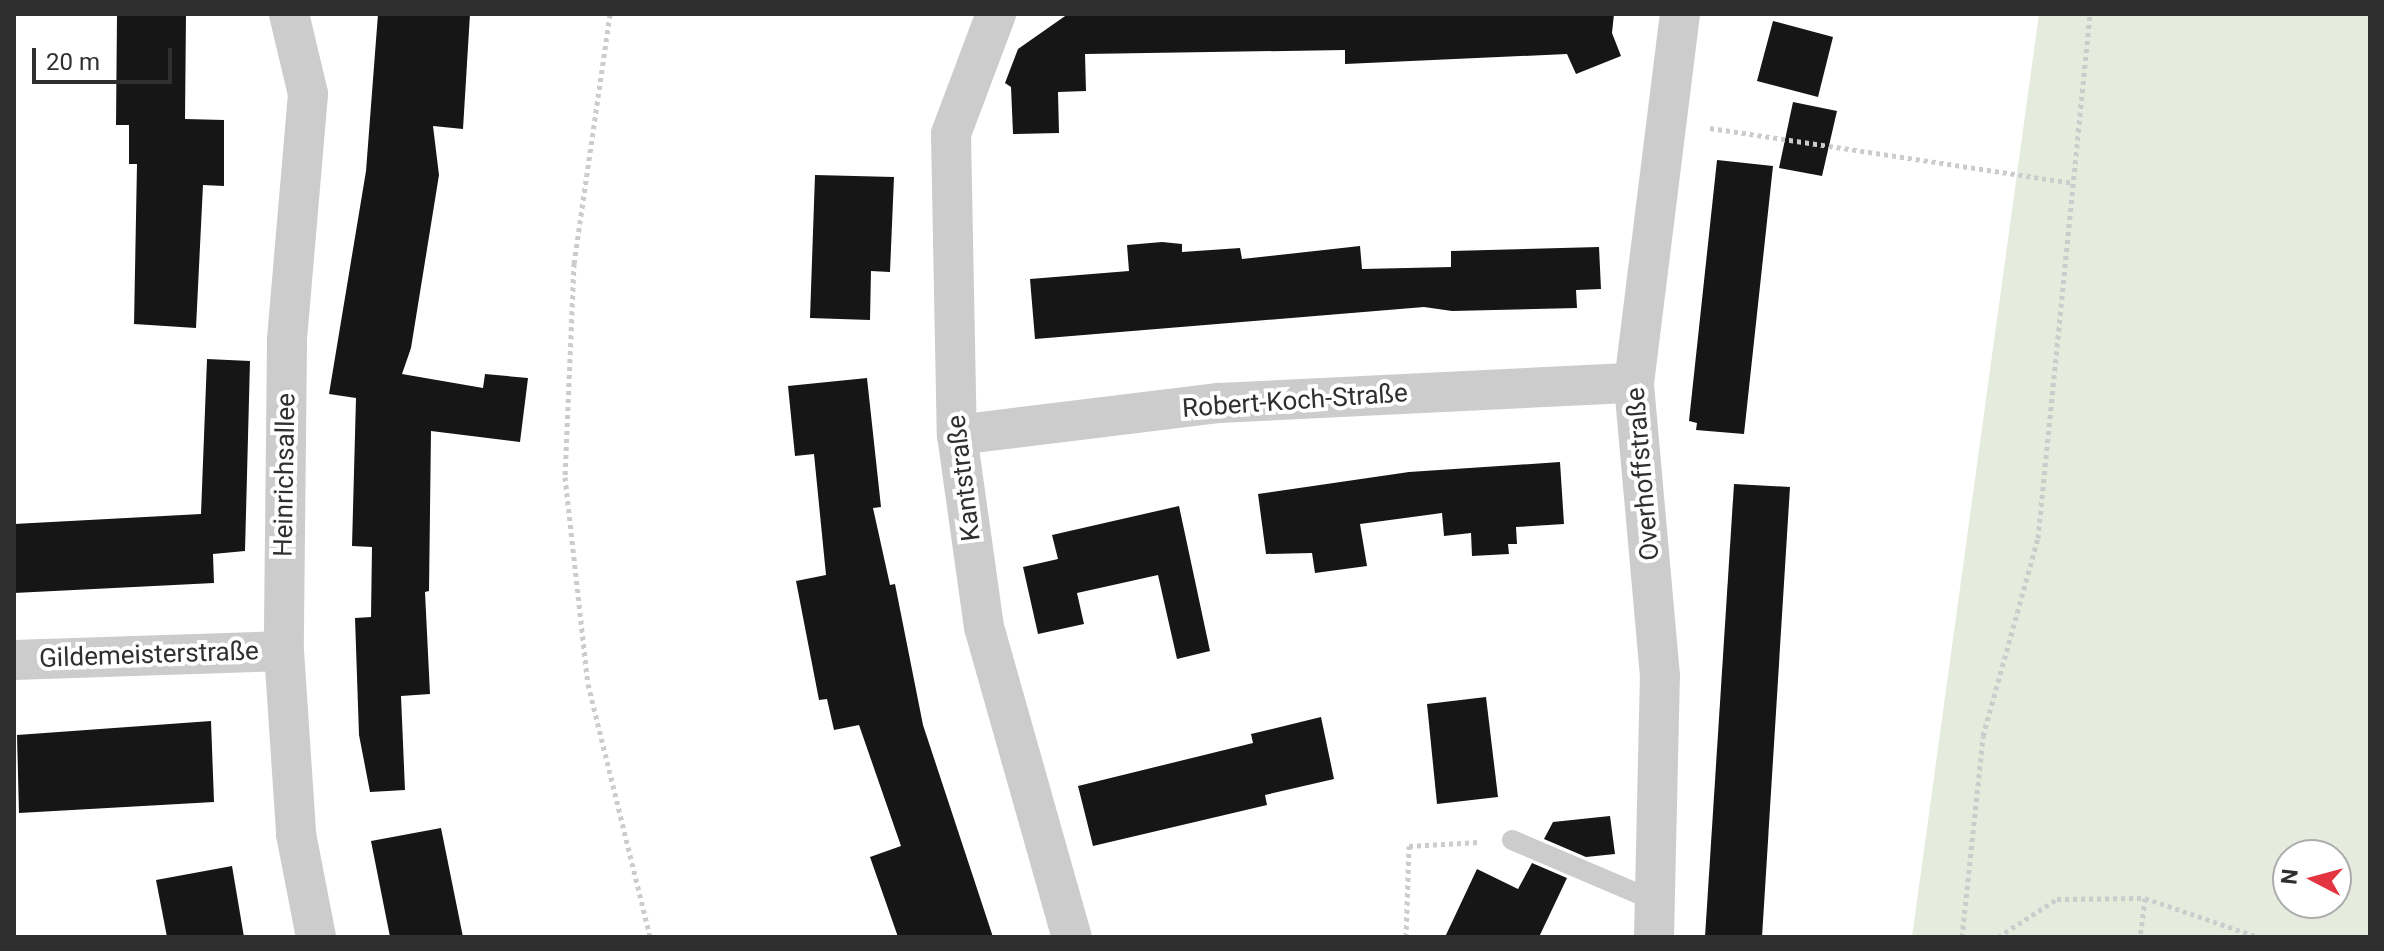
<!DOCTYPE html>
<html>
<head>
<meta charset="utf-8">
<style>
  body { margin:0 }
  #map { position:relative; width:2384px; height:951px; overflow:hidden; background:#fff; font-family:Roboto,sans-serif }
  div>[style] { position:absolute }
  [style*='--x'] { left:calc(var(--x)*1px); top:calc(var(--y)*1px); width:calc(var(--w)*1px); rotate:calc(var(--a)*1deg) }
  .green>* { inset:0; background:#e5ecdd }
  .building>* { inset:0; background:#161616 }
  .path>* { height:5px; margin-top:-2.5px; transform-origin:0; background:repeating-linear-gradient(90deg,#ccc 0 4px,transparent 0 8px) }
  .service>* { height:20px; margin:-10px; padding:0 10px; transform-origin:10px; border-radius:10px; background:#ccc }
  .minor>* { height:40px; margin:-20px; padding:0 20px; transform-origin:20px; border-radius:20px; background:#ccc }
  span { translate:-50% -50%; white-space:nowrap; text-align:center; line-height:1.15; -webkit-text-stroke:8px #fff; paint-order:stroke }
  .street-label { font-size:26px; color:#2f2f2f }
  .frame { position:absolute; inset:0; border:16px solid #2f2f2f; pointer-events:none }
  .north { position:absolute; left:2272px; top:839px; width:80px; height:80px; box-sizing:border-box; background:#fff; border:2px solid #acacac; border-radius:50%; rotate:276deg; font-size:22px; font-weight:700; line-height:32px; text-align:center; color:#2f2f2f }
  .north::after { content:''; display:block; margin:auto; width:28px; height:36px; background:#e3343f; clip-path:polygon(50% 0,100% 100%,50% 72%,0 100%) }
  .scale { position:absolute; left:32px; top:48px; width:140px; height:36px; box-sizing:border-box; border:4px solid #2f2f2f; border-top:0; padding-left:10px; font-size:24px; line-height:28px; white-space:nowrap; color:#2f2f2f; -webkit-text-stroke:6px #fff; paint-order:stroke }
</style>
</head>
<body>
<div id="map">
  <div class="green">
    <i style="clip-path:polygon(evenodd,2039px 14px,2370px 14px,2370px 937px,1912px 937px,2039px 14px,2288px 855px,2336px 855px,2336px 903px,2288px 903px,2288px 855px)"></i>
  </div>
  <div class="building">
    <i style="clip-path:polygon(117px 14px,186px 14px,185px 119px,224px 120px,224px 186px,203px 185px,196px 328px,134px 324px,137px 164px,129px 164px,129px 125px,116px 125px)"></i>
    <i style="clip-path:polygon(378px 14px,470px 14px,463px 129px,433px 126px,439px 175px,411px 348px,402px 374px,483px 388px,485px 374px,528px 378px,520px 442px,431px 431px,429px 591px,425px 592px,430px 694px,401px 696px,405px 790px,370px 792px,359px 735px,355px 618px,371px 617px,372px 547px,352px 546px,356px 398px,329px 394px,366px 171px)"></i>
    <i style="clip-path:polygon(1068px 14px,1614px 14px,1612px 33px,1621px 56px,1576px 74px,1567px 54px,1345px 64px,1345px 50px,1085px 54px,1086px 91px,1058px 92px,1059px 133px,1013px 134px,1011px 87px,1005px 83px,1018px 49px)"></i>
    <i style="clip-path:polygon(1773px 21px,1833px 37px,1818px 97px,1757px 81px)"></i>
    <i style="clip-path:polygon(1793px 102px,1837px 111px,1822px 176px,1779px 168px)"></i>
    <i style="clip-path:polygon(1717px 160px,1773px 166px,1744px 434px,1696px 430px,1697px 423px,1689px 421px)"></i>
    <i style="clip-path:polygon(815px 175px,894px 177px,890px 272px,871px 271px,870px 320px,810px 318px)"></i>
    <i style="clip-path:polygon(1162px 242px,1182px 244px,1182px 252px,1240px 248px,1242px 259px,1360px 246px,1362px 269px,1451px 267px,1451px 251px,1599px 247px,1601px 289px,1576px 290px,1577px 308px,1452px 311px,1424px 307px,1035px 339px,1030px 279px,1129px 271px,1127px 245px)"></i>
    <i style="clip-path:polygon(207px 359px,250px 361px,245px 551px,213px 554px,214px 583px,14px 593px,14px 524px,201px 514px)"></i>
    <i style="clip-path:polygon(867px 378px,881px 507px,873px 508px,890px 585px,895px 584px,923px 725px,993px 937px,898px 937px,870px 857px,901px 846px,859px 725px,834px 730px,827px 699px,819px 700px,796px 581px,826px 575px,814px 454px,795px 456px,788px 386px)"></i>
    <i style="clip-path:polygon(1560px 462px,1564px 524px,1516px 527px,1517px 544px,1508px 544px,1509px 554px,1472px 556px,1471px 533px,1444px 536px,1442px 513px,1360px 524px,1367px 566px,1315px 573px,1312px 553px,1266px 554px,1258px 494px,1409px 472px)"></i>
    <i style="clip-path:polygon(1734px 484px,1790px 487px,1762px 937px,1705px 937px)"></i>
    <i style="clip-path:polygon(1179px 506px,1210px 651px,1177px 659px,1158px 575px,1077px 593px,1084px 624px,1038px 634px,1023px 567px,1058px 559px,1052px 535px)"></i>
    <i style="clip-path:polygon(1486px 697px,1498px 797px,1437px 804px,1427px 704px)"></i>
    <i style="clip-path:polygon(1321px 717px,1334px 779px,1265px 795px,1267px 805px,1093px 846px,1078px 786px,1253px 743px,1251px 734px)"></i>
    <i style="clip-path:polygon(211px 721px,214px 802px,19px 813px,17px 735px)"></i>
    <i style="clip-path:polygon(1610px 816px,1615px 854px,1586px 857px,1544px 839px,1553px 822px)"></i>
    <i style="clip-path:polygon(441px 828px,463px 937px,390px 937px,371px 841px)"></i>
    <i style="clip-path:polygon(1532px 863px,1567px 878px,1539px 937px,1445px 937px,1477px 869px,1518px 889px)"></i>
    <i style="clip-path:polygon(232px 866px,244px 937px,167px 937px,156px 880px)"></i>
  </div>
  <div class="path">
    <i style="--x:610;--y:14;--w:252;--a:98.2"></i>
    <i style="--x:574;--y:263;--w:214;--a:92.4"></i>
    <i style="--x:565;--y:477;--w:208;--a:83.7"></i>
    <i style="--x:588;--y:684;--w:260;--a:76.2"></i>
    <i style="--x:1710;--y:128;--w:367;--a:8.6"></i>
    <i style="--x:2145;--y:898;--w:120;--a:19"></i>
    <i style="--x:1406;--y:937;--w:91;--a:-88.1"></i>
    <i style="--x:1409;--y:846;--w:70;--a:-3.3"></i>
    <i style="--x:1962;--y:937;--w:202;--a:-84"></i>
    <i style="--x:1983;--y:736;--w:205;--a:-74.5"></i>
    <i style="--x:2038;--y:538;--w:527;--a:-84.33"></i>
    <i style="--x:1998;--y:937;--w:70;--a:-32.8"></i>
    <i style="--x:2057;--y:899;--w:88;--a:-0.7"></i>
    <i style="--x:2145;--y:898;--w:39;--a:97"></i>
  </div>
  <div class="service">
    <i style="--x:1512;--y:840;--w:155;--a:23.1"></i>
  </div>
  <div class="minor">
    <i style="--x:289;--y:14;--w:82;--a:76.6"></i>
    <i style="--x:308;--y:94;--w:248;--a:94.9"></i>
    <i style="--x:287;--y:341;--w:310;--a:90.6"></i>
    <i style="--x:284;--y:651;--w:183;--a:86.2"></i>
    <i style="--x:296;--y:834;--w:105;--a:79"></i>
    <i style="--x:996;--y:14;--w:128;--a:110.6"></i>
    <i style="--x:951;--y:134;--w:301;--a:88.9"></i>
    <i style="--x:957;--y:435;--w:194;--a:82"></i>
    <i style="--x:984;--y:627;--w:322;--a:74.2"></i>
    <i style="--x:957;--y:435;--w:264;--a:-7"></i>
    <i style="--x:1219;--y:403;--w:415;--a:-2.8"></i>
    <i style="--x:14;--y:660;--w:270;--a:-1.9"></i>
    <i style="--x:1654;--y:937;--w:261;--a:-88.7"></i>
    <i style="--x:1660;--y:676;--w:294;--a:-95.1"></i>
    <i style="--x:1634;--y:383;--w:372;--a:-82.9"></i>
  </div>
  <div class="street-label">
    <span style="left:1295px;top:401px;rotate:-4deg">Robert-Koch-Straße</span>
    <span style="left:1643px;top:474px;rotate:-95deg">Overhoffstraße</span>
    <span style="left:285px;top:475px;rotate:-89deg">Heinrichsallee</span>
    <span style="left:964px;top:478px;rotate:-97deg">Kantstraße</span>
    <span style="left:149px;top:655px;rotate:-2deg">Gildemeisterstraße</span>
  </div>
  <div class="frame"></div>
  <div class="north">N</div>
  <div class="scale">20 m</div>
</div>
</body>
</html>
